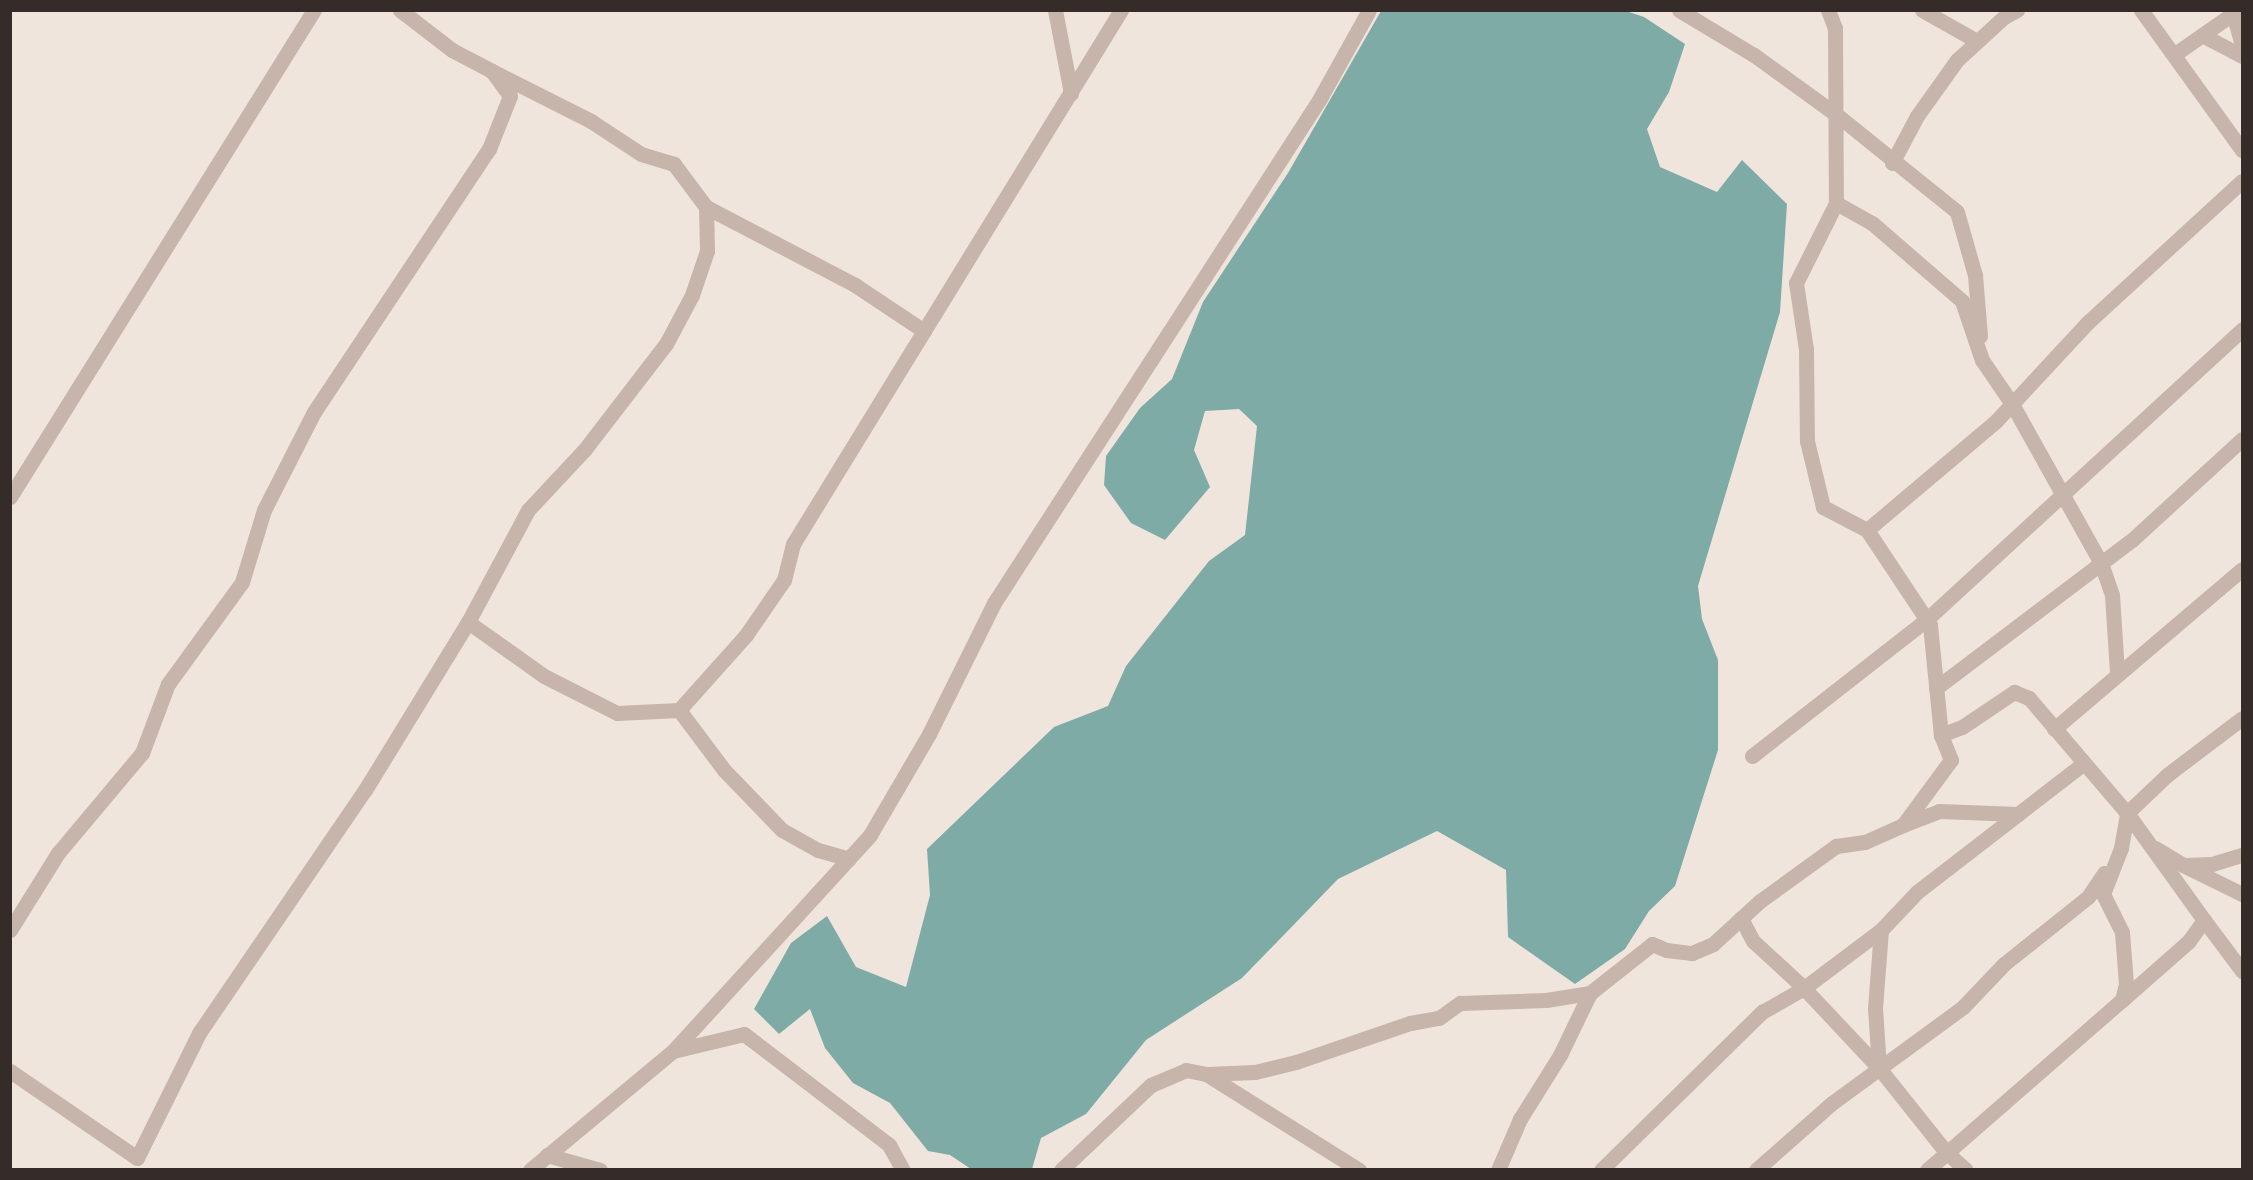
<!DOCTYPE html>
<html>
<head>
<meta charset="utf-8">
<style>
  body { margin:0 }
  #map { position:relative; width:2253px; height:1180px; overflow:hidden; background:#f0e5dd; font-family:Jost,sans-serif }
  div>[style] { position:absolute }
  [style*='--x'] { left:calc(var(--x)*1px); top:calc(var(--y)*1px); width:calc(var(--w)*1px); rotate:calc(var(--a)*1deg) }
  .water>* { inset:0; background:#7faba7 }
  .street>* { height:15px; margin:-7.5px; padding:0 7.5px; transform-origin:7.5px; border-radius:7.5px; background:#c7b4aa }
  span { translate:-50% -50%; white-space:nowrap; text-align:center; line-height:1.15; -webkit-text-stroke:5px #f8efe9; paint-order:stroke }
  .frame { position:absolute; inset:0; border:12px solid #352b29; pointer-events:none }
</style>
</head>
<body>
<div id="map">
  <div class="water">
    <i style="clip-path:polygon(1381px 11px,1623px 10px,1644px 17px,1685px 44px,1669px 92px,1647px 129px,1660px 167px,1717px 192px,1742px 160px,1787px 204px,1780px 312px,1698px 586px,1702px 619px,1718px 660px,1718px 750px,1675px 886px,1649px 911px,1625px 949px,1575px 984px,1508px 937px,1506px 870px,1437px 831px,1338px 879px,1242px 978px,1146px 1040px,1086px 1114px,1041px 1138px,1032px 1169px,971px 1169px,950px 1155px,928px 1151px,890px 1103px,853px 1083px,825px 1048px,810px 1009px,779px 1034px,754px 1009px,791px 943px,827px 916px,856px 967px,906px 987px,930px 895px,927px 849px,1054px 727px,1108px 706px,1126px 666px,1209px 561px,1245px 535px,1257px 426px,1239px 409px,1205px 411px,1194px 450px,1210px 487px,1165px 540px,1131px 523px,1104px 485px,1106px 456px,1140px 408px,1172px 379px,1203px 302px,1288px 173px)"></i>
  </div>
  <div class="street">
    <i style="--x:1055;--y:10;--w:85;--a:79.1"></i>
    <i style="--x:1679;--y:10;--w:87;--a:31"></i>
    <i style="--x:1754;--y:55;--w:102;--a:35.9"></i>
    <i style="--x:1837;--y:115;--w:154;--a:38.9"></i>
    <i style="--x:1957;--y:212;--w:66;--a:74.1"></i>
    <i style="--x:1975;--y:275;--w:61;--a:85.3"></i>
    <i style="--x:1828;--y:10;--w:19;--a:69"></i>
    <i style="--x:1835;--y:28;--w:175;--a:89.7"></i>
    <i style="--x:1836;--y:203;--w:89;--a:116.6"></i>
    <i style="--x:1796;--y:283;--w:67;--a:81.4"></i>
    <i style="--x:1806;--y:349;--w:92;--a:89.4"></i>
    <i style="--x:1807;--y:441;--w:68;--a:76.4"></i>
    <i style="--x:1823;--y:507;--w:50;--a:27.6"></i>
    <i style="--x:1867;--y:530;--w:114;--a:56.4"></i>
    <i style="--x:1930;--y:625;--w:111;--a:84.3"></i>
    <i style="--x:1941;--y:735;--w:22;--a:-21"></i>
    <i style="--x:1962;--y:727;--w:63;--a:-33.9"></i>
    <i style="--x:2014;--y:692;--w:16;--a:22"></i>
    <i style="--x:2029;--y:698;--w:151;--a:49.6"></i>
    <i style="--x:2127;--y:813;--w:132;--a:54.3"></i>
    <i style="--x:2204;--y:920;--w:26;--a:126"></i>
    <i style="--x:2189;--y:941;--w:89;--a:138.6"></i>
    <i style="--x:1922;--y:10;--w:63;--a:29.4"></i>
    <i style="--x:2141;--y:10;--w:173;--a:54.2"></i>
    <i style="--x:2242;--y:11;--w:14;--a:115"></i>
    <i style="--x:2236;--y:24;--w:22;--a:74"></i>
    <i style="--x:2202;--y:35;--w:45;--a:27.7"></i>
    <i style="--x:2175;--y:54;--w:77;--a:-34.9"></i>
    <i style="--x:1892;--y:163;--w:53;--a:-62"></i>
    <i style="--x:1917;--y:116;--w:69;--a:-54.5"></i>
    <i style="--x:1957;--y:60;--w:64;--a:-42.5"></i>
    <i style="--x:2004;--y:17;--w:15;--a:-28"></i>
    <i style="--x:1836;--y:203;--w:41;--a:29.1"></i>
    <i style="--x:1872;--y:223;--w:119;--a:40.9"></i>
    <i style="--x:1962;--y:301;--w:62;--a:71.3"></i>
    <i style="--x:1982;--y:360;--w:53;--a:55.7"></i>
    <i style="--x:2012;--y:404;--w:182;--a:60.8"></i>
    <i style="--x:2101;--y:563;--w:34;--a:71"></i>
    <i style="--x:2112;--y:595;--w:77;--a:86.3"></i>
    <i style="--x:706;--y:207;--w:168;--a:27.6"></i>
    <i style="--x:855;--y:285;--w:83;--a:33.7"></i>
    <i style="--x:10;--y:497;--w:574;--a:-58.03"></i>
    <i style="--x:1867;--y:530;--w:169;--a:-40.2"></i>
    <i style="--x:1996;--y:421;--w:134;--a:-47.1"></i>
    <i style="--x:2087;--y:323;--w:210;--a:-42.5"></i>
    <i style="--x:468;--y:622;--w:93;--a:35.4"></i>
    <i style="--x:544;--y:676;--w:82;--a:26.9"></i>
    <i style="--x:617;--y:713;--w:62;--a:-2.8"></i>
    <i style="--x:679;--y:710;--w:101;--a:-48.2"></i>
    <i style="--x:746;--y:635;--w:67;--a:-55.4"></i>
    <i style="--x:784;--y:580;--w:37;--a:-76"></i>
    <i style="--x:793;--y:544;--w:627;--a:-58.44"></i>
    <i style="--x:1936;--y:688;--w:247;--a:-37.1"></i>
    <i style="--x:2133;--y:539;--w:148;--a:-42.5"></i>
    <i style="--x:679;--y:710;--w:75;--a:53.1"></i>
    <i style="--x:724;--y:770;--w:83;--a:46"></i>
    <i style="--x:782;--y:830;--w:41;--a:29.1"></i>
    <i style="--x:818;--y:850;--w:32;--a:16"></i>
    <i style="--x:2054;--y:729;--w:247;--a:-40.4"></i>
    <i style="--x:1752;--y:756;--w:221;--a:-38"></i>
    <i style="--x:1926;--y:620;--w:430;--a:-42.6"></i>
    <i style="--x:1903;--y:825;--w:39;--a:-21"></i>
    <i style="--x:1939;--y:811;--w:79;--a:2.2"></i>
    <i style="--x:2155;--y:848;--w:33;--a:31"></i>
    <i style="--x:2183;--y:865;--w:29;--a:-2"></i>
    <i style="--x:2212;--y:864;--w:31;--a:-17"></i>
    <i style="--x:2185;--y:866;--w:64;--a:26.2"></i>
    <i style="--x:2204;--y:920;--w:64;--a:53.3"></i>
    <i style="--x:10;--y:930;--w:91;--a:-58.1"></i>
    <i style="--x:58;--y:853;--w:131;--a:-50"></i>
    <i style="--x:142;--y:753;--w:74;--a:-69.4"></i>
    <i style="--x:168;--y:684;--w:126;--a:-54"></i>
    <i style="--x:242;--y:582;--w:75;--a:-73"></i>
    <i style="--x:264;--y:510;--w:110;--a:-63"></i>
    <i style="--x:314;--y:412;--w:316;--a:-56.4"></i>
    <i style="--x:489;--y:149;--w:57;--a:-68.4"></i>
    <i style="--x:510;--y:96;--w:31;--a:-126"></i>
    <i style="--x:492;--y:71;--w:45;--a:-152.3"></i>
    <i style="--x:452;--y:50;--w:66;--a:-142.4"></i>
    <i style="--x:673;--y:1051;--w:73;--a:-13.5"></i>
    <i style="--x:744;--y:1034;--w:183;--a:37.4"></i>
    <i style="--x:889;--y:1145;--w:29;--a:61"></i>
    <i style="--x:1879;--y:1068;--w:60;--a:-93.8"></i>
    <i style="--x:1875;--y:1008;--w:78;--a:-85.6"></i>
    <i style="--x:10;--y:1071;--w:154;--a:34.4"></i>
    <i style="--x:137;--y:1158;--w:140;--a:-63.6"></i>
    <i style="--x:199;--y:1033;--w:294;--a:-55.7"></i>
    <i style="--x:365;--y:790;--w:197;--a:-58.5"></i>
    <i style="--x:468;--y:622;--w:127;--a:-61.8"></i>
    <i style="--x:528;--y:510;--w:83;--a:-46.9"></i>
    <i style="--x:585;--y:449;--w:133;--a:-52.4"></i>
    <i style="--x:666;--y:344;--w:55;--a:-62"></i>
    <i style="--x:692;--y:295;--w:46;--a:-71.2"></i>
    <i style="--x:707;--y:251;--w:44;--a:-91.3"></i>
    <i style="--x:706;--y:207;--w:54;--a:-126.7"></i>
    <i style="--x:674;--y:164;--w:34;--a:-163"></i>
    <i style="--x:641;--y:154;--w:60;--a:-146.6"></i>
    <i style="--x:591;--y:121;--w:111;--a:-153.2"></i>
    <i style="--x:1206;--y:1074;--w:49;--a:-2.3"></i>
    <i style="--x:1255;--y:1072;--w:42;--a:-13.7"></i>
    <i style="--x:1296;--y:1062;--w:120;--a:-18.9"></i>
    <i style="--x:1410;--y:1023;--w:29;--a:-10"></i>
    <i style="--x:1439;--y:1018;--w:26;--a:-36"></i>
    <i style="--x:1460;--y:1003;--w:86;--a:-2"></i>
    <i style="--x:1546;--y:1000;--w:45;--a:-9"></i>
    <i style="--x:1590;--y:993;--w:79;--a:-38.3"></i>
    <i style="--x:1652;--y:944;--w:15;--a:23"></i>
    <i style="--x:1666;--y:950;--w:26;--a:7"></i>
    <i style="--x:1692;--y:953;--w:23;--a:-23"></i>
    <i style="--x:1713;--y:944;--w:64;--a:-42.5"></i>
    <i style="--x:1760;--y:901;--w:94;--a:-35.9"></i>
    <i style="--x:1836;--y:846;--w:29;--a:-8"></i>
    <i style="--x:1865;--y:842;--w:42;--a:-24.1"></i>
    <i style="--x:1903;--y:825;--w:81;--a:-53.6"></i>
    <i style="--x:1951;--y:760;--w:27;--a:-112"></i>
    <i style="--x:547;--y:1155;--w:55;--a:15.8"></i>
    <i style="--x:530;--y:1170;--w:186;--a:-39.8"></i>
    <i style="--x:673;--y:1051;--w:292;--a:-47.6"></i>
    <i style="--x:870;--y:835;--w:117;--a:-59.7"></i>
    <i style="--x:929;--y:734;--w:146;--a:-63.6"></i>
    <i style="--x:994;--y:603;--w:599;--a:-57.13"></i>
    <i style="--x:1319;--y:100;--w:103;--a:-60.9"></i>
    <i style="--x:1061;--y:1170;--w:124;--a:-43.4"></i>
    <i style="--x:1151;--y:1085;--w:38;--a:-23"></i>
    <i style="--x:1186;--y:1070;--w:20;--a:11"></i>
    <i style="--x:1206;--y:1074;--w:181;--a:32.1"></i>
    <i style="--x:1498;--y:1170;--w:56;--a:-66.7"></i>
    <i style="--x:1520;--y:1119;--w:75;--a:-58"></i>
    <i style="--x:1560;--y:1055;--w:69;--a:-64.2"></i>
    <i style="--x:1601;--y:1170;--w:226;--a:-44.5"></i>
    <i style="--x:1762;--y:1012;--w:48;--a:-29.7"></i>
    <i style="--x:1804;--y:988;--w:69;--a:-137.3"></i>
    <i style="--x:1753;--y:941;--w:26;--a:-118"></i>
    <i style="--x:1756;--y:1170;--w:101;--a:-41.4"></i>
    <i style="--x:1832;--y:1103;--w:162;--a:-36.2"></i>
    <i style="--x:1963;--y:1007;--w:59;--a:-46.4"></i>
    <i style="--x:2004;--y:964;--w:107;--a:-38.6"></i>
    <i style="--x:2088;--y:897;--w:29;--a:-56"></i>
    <i style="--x:1927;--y:1170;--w:259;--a:-41.1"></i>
    <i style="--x:2122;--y:1000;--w:16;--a:-76"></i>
    <i style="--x:2126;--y:984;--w:52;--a:-94.4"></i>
    <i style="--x:2122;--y:932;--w:42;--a:-116.6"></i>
    <i style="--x:2103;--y:894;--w:49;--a:-68.6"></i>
    <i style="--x:2121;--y:848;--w:36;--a:-80"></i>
    <i style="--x:2127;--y:813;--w:55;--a:-43.5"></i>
    <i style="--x:2167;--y:775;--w:94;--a:-37.2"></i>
    <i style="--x:1966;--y:1170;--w:27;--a:-138"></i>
    <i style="--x:1946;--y:1152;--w:107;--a:-128.6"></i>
    <i style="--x:1879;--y:1068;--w:110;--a:-133.2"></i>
    <i style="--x:1804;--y:988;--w:96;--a:-37"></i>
    <i style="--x:1881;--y:930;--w:52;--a:-46.5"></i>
    <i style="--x:1917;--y:892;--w:211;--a:-37.7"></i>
  </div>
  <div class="frame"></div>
</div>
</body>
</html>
